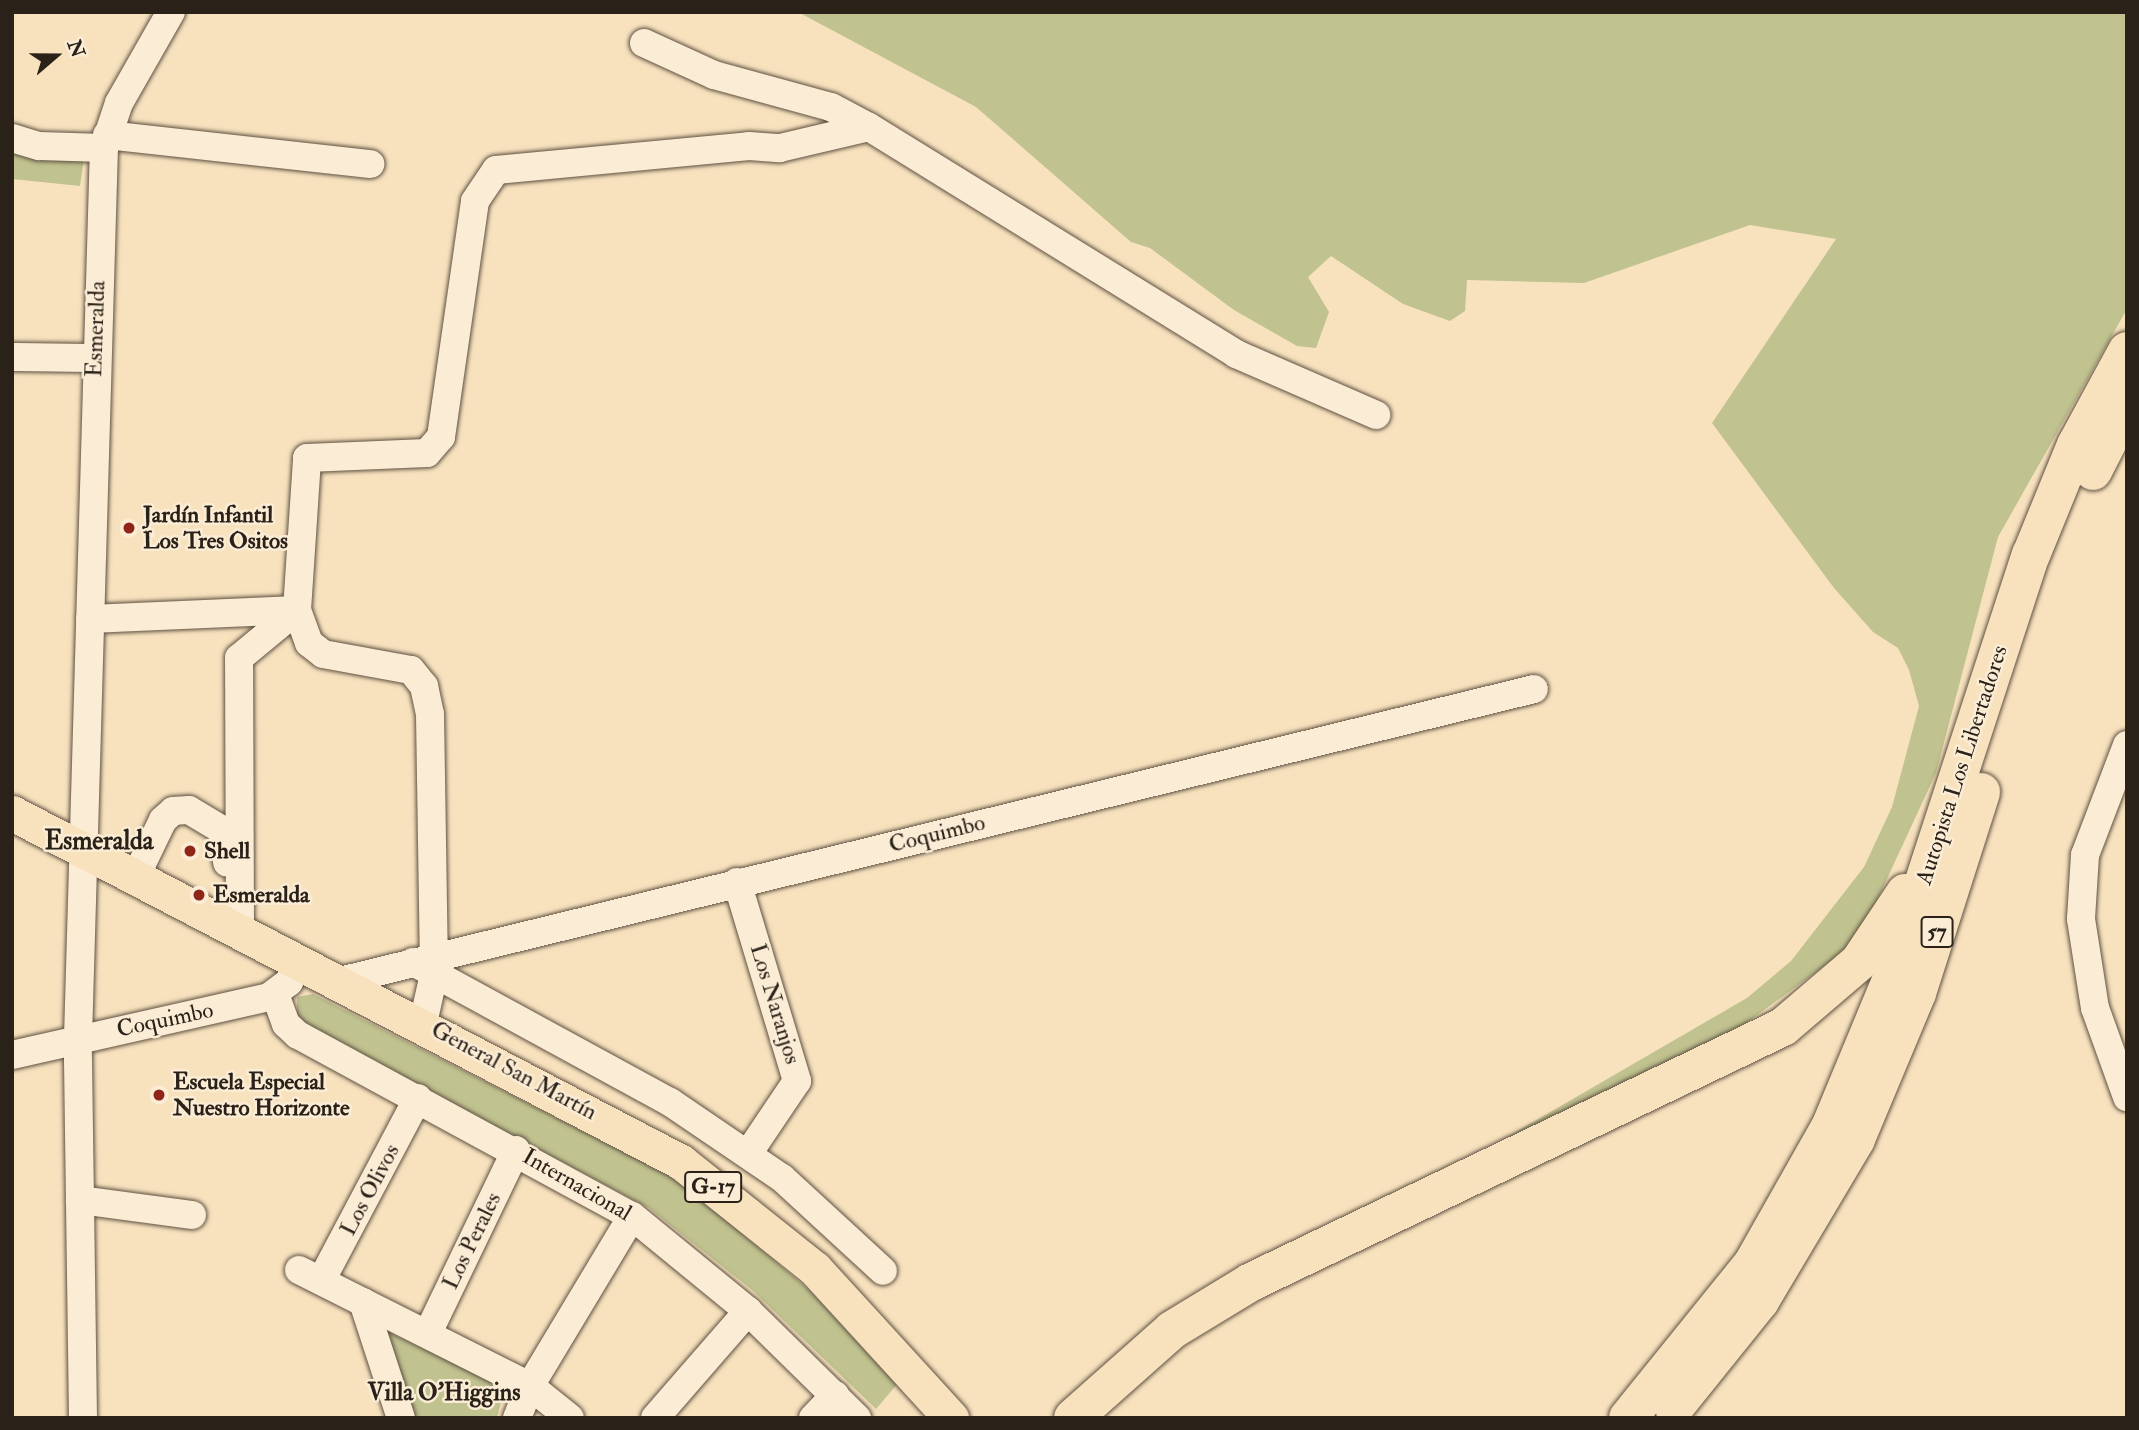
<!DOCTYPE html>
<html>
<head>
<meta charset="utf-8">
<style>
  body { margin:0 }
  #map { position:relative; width:2139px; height:1430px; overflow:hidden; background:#f8e2be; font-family:"IM FELL Double Pica",serif }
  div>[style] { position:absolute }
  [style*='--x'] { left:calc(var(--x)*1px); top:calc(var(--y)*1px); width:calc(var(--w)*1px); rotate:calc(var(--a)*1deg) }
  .green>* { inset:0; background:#c0c28f }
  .roads { filter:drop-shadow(0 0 2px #5e5142) drop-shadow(0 0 2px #5e5142) }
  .minor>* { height:28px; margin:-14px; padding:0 14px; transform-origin:14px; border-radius:14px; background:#faecd5 }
  .major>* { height:35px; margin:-17.5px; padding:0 17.5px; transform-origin:17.5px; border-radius:17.5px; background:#f8e2be }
  .highway>* { height:38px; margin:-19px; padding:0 19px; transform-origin:19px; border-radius:19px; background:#f8e2be }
  .dots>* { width:19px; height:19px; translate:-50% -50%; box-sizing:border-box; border:4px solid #faecd5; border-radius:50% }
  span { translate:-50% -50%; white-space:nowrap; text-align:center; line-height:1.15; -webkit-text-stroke:5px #faecd5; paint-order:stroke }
  .shield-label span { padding:2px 5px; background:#faecd5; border:2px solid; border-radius:5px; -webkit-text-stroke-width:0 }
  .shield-label { font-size:21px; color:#2a2118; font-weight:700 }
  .street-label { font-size:23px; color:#2a2118 }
  .poi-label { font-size:23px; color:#2a2118; font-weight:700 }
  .left { translate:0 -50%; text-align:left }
  .neighbourhood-label { font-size:24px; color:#2a2118; font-weight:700 }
  .quarter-label { font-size:26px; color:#2a2118; font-weight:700 }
  .frame { position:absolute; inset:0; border:14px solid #2a2118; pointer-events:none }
  .north { position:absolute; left:21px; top:21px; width:70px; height:70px; -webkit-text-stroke:5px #faecd5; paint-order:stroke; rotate:70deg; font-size:19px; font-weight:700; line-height:28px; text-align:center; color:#2a2118 }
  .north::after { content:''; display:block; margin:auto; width:24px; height:32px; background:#2a2118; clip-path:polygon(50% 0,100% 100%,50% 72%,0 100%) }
</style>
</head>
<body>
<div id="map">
  <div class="green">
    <i style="clip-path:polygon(798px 12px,2127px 12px,2127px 309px,1998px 537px,1936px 773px,1867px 922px,1842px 953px,1738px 1029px,1495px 1144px,1747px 998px,1791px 961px,1864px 867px,1892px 807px,1919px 706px,1909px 670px,1898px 648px,1873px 632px,1834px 588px,1712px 423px,1836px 239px,1750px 225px,1584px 283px,1467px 280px,1465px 311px,1450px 321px,1403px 304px,1331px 256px,1308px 277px,1329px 312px,1316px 348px,1297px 346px,1234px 310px,1150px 248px,1131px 242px,976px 107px)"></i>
    <i style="clip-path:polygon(12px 152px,84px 158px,80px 186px,12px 179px)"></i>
    <i style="clip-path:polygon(313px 994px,680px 1181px,809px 1290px,899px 1382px,876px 1409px,752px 1290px,649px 1208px,314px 1030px,297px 1016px,297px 997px)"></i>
    <i style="clip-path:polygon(381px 1329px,505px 1386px,497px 1418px,412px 1418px)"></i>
  </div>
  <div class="roads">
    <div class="minor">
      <i style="--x:644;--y:43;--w:77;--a:24.6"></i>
      <i style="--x:714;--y:75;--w:121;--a:15.3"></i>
      <i style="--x:831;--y:107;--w:43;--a:27.8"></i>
      <i style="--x:869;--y:127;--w:432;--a:31.7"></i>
      <i style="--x:1236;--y:354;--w:153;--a:23.5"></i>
      <i style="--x:107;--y:135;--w:265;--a:6.3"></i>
      <i style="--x:12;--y:138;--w:28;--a:17"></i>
      <i style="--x:39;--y:146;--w:65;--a:1.8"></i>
      <i style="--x:12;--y:357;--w:83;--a:0.7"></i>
      <i style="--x:90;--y:619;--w:207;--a:-2.5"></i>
      <i style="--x:297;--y:610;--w:35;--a:70"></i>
      <i style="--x:309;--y:643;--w:18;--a:38"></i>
      <i style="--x:323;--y:654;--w:89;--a:10.3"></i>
      <i style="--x:411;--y:670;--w:21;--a:51"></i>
      <i style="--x:424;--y:686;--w:29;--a:78"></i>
      <i style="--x:430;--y:714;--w:243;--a:89.1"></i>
      <i style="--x:2127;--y:745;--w:118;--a:110.9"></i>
      <i style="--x:2085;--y:855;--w:64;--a:93.6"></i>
      <i style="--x:2081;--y:919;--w:90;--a:81.1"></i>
      <i style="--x:2095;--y:1008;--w:95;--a:70.2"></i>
      <i style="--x:136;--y:876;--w:62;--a:-64.3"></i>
      <i style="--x:163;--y:820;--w:13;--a:-42"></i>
      <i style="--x:173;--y:811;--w:16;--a:-4"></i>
      <i style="--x:189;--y:810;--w:39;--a:31"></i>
      <i style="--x:222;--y:830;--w:33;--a:81"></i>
      <i style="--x:737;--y:882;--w:208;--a:73.2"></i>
      <i style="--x:797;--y:1081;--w:88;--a:123.9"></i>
      <i style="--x:240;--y:930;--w:272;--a:-90.2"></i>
      <i style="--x:239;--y:658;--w:75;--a:-39.6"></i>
      <i style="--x:297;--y:610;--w:152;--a:-86.2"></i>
      <i style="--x:307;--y:458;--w:120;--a:-2.4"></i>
      <i style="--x:427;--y:453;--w:21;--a:-49"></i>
      <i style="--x:441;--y:437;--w:238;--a:-81.8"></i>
      <i style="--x:475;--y:201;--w:37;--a:-56"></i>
      <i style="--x:496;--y:170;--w:254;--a:-5.4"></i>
      <i style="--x:749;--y:146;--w:31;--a:4"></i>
      <i style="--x:780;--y:148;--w:91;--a:-13.3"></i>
      <i style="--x:413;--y:962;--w:293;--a:28.6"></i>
      <i style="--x:670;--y:1102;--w:135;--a:34.2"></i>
      <i style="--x:782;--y:1178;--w:137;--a:42.6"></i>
      <i style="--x:340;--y:981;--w:1229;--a:-13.74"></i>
      <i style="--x:275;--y:994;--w:32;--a:70"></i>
      <i style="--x:286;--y:1024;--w:16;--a:43"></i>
      <i style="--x:298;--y:1035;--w:380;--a:28.5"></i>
      <i style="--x:632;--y:1216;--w:150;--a:39.3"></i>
      <i style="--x:748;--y:1311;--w:153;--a:44.5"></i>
      <i style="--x:423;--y:1023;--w:50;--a:-77.3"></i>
      <i style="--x:12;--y:1055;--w:263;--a:-12.7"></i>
      <i style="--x:269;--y:997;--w:25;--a:-37"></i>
      <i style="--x:289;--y:982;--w:24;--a:-66"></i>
      <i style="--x:80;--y:1200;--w:113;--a:7.6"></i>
      <i style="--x:299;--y:1270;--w:258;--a:26.7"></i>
      <i style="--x:530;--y:1386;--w:51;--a:38.7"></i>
      <i style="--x:321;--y:1281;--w:207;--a:-62.1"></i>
      <i style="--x:363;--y:1302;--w:122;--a:71.9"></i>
      <i style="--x:428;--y:1333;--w:203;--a:-64.3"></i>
      <i style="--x:83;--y:1418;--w:380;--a:-90.8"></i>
      <i style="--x:78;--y:1038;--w:890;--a:-88.33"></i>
      <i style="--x:104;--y:148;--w:47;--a:-71.6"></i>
      <i style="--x:119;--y:103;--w:105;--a:-60.3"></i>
      <i style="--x:517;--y:1418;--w:35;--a:-68"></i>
      <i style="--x:530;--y:1386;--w:198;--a:-59"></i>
      <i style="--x:655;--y:1418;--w:142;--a:-49"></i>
      <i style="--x:813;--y:1418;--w:32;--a:-46"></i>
    </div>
    <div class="major">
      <i style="--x:12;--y:813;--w:755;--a:27.55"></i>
      <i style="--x:681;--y:1162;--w:171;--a:38.6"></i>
      <i style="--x:815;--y:1269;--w:202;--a:47.6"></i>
    </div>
    <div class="highway">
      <i style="--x:2093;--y:471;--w:75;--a:-63.1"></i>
      <i style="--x:1674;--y:1408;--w:137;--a:-51.2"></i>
      <i style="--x:1760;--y:1301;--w:188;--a:-59.3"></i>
      <i style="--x:1856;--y:1139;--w:158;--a:-67.3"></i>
      <i style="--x:1917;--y:993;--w:211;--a:-72.3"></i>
      <i style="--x:1073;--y:1418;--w:132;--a:-41.6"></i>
      <i style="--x:1172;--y:1330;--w:92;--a:-31.3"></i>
      <i style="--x:1251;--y:1282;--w:590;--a:-25.61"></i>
      <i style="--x:1783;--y:1027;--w:100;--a:-40.5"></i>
      <i style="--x:1859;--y:962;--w:83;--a:-56.3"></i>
      <i style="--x:1628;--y:1418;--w:199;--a:-51.1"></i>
      <i style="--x:1753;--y:1263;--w:159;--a:-60.5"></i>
      <i style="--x:1831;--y:1125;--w:165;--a:-67.5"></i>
      <i style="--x:1894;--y:973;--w:440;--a:-71.9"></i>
      <i style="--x:2031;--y:555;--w:119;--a:-67.8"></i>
      <i style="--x:2076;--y:445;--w:107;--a:-61.5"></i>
    </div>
  </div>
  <div class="dots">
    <i style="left:129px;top:528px;background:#8f2418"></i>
    <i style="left:190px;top:851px;background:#8f2418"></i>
    <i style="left:199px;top:895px;background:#8f2418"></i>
    <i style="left:159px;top:1095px;background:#8f2418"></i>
  </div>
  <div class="shield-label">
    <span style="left:1937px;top:932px">57</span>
    <span style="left:713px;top:1187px">G-17</span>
  </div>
  <div class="street-label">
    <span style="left:96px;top:329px;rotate:-88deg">Esmeralda</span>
    <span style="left:1962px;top:765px;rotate:-72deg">Autopista Los Libertadores</span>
    <span style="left:937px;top:834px;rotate:-14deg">Coquimbo</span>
    <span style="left:775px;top:1004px;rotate:73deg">Los Naranjos</span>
    <span style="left:165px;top:1020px;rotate:-12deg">Coquimbo</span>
    <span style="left:514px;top:1071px;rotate:28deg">General San Martín</span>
    <span style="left:577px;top:1185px;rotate:30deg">Internacional</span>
    <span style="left:370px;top:1190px;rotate:-62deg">Los Olivos</span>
    <span style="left:472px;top:1241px;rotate:-64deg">Los Perales</span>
  </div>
  <div class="poi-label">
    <span class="left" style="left:143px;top:528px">Jardín Infantil<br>Los Tres Ositos</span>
    <span class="left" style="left:204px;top:851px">Shell</span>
    <span class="left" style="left:213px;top:895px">Esmeralda</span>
    <span class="left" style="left:173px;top:1095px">Escuela Especial<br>Nuestro Horizonte</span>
  </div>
  <div class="neighbourhood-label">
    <span style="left:444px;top:1393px">Villa O'Higgins</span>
  </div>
  <div class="quarter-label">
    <span style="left:99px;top:842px">Esmeralda</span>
  </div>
  <div class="frame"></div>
  <div class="north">N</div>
</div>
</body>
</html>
